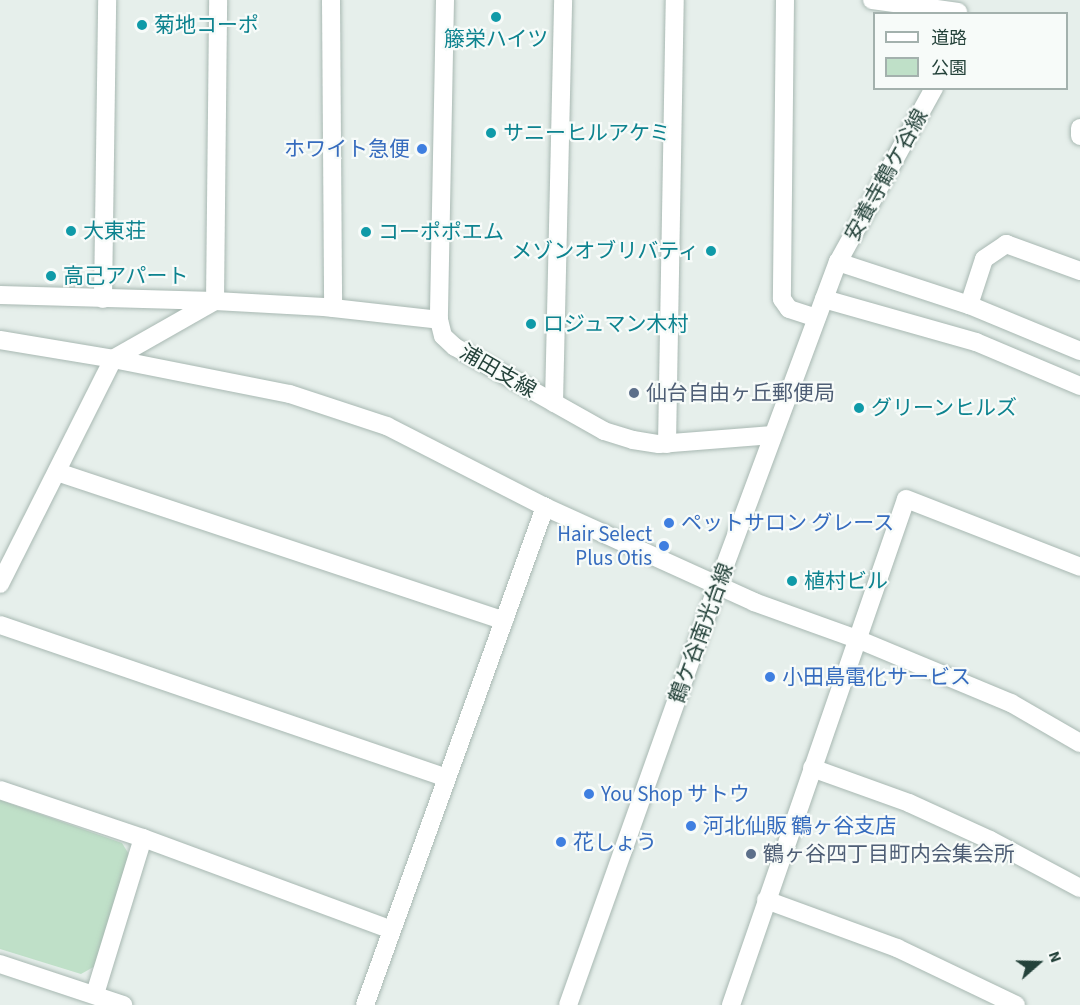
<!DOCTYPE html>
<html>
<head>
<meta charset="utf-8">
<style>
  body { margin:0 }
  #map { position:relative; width:1080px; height:1005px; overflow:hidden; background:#e6efeb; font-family:"Source Sans 3","Noto Sans JP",sans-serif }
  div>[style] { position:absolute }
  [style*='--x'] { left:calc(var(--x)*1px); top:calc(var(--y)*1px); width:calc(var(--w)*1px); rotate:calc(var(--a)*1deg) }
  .green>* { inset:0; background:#bfe0c8 }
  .roads { filter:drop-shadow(0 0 2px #a8b8b2) drop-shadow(0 0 2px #a8b8b2) }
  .minor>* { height:18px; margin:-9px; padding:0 9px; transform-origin:9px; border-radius:9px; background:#fff }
  .dots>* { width:16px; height:16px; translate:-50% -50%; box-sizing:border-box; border:3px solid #f7fbf9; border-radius:50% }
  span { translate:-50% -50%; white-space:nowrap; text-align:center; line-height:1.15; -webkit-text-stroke:4.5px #f7fbf9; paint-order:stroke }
  .culture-label { font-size:21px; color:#0d838f }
  .left { translate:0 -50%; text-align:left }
  .right { translate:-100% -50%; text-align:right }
  .shop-label { font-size:21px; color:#366cbe }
  .street-label { font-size:21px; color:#24423a }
  .service-label { font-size:21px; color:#4e5e75 }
  .legend { position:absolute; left:873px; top:12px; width:195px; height:78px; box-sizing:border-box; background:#f7fbf9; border:2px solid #a3b1ad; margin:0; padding:8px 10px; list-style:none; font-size:18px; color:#24423a }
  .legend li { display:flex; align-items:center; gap:12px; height:30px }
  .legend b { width:30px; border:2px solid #a3b1ad }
  .north { position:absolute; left:1008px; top:933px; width:60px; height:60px; -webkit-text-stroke:4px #f7fbf9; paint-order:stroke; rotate:70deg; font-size:16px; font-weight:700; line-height:24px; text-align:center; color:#24423a }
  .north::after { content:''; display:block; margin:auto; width:21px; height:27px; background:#24423a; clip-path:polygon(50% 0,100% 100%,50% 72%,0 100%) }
</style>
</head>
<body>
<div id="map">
  <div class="green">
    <i style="clip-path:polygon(0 800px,122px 843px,130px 856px,97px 965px,81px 974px,0 949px)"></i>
  </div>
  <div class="roads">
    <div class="minor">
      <i style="--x:331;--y:0;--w:308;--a:89.6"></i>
      <i style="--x:445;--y:0;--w:320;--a:91.1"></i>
      <i style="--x:439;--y:320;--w:16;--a:76"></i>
      <i style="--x:443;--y:336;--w:16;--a:43"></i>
      <i style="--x:455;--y:347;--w:171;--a:29.4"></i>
      <i style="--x:604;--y:431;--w:30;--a:17"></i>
      <i style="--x:633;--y:440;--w:26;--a:9"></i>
      <i style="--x:659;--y:444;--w:114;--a:-4.5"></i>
      <i style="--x:785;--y:0;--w:299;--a:90.6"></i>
      <i style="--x:782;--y:299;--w:12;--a:55"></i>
      <i style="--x:789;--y:309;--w:29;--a:18"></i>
      <i style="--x:872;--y:0;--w:87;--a:7.9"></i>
      <i style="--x:1080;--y:128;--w:8;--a:90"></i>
      <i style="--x:838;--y:262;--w:138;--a:18.2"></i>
      <i style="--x:969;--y:305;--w:120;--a:22.5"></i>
      <i style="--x:0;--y:295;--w:215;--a:1.6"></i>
      <i style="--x:215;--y:301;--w:109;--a:3.2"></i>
      <i style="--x:324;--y:307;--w:116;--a:6.4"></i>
      <i style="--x:103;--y:299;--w:299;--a:-89.2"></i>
      <i style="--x:824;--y:299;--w:158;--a:15.8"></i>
      <i style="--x:976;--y:342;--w:113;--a:22.9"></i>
      <i style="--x:969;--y:305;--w:48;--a:-71.9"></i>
      <i style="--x:984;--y:259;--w:27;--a:-34"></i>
      <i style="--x:1006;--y:244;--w:79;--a:20"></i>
      <i style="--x:0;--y:340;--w:115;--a:9.5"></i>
      <i style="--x:113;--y:359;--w:180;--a:11.2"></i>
      <i style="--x:290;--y:394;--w:102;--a:18.3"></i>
      <i style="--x:387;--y:426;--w:178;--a:27.1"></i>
      <i style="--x:545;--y:507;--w:230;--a:24.4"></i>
      <i style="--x:754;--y:602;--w:109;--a:19.8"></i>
      <i style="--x:857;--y:639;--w:167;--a:22.6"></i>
      <i style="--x:1011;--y:703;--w:80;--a:30.1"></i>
      <i style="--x:554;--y:403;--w:403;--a:-88.7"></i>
      <i style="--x:667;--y:444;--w:444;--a:-89"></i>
      <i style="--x:57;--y:472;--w:471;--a:18.4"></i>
      <i style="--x:0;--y:584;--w:252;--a:-63.3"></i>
      <i style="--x:113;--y:359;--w:117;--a:-29.6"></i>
      <i style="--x:215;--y:301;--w:301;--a:-89.4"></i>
      <i style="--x:0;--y:625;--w:472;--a:18.9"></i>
      <i style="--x:812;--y:768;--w:103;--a:19.8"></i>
      <i style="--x:909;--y:803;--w:89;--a:24.6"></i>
      <i style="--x:990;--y:840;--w:102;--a:28.1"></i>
      <i style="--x:0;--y:790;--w:151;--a:18.6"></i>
      <i style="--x:143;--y:838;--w:265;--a:20.3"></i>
      <i style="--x:766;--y:900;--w:140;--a:20.1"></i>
      <i style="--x:897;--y:948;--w:132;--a:25.6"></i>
      <i style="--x:0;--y:964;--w:130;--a:18.4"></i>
      <i style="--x:95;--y:994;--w:163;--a:-72.9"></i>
      <i style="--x:365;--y:1005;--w:530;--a:-70.13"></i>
      <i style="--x:568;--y:1005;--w:447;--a:-70.4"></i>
      <i style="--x:718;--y:584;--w:344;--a:-69.6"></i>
      <i style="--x:838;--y:262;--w:199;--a:-61.1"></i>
      <i style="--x:731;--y:1005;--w:535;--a:-70.92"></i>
      <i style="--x:906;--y:499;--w:187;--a:21.3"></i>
    </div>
  </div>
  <div class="dots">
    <i style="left:496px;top:17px;background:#0f9aa8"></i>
    <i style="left:142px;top:25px;background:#0f9aa8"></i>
    <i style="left:491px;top:133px;background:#0f9aa8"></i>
    <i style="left:422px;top:149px;background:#3f7fe0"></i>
    <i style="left:71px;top:231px;background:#0f9aa8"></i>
    <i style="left:366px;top:232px;background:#0f9aa8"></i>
    <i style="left:711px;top:251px;background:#0f9aa8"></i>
    <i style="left:51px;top:276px;background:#0f9aa8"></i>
    <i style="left:531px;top:324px;background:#0f9aa8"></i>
    <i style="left:634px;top:393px;background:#5c6f8a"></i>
    <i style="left:859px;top:408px;background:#0f9aa8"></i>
    <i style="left:669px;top:523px;background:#3f7fe0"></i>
    <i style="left:664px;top:546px;background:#3f7fe0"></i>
    <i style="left:792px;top:581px;background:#0f9aa8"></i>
    <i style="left:770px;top:677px;background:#3f7fe0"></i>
    <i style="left:589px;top:794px;background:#3f7fe0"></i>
    <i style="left:691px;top:826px;background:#3f7fe0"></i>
    <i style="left:561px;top:842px;background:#3f7fe0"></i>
    <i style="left:751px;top:854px;background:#5c6f8a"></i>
  </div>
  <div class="culture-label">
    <span class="left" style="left:154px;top:25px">菊地コーポ</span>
    <span style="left:496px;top:39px">籐栄ハイツ</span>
    <span class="left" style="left:503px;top:133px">サニーヒルアケミ</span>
    <span class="left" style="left:83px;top:231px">大東荘</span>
    <span class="left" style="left:378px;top:232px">コーポポエム</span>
    <span class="right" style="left:699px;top:251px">メゾンオブリバティ</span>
    <span class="left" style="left:63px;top:276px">高己アパート</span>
    <span class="left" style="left:543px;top:324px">ロジュマン木村</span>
    <span class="left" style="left:871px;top:408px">グリーンヒルズ</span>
    <span class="left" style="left:804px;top:581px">植村ビル</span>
  </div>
  <div class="shop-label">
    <span class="right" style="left:410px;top:149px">ホワイト急便</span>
    <span class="left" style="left:681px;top:523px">ペットサロン グレース</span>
    <span class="right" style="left:652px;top:546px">Hair Select<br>Plus Otis</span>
    <span class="left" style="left:782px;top:677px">小田島電化サービス</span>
    <span class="left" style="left:601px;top:794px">You Shop サトウ</span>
    <span class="left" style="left:703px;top:826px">河北仙販 鶴ヶ谷支店</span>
    <span class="left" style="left:573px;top:842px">花しょう</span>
  </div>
  <div class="street-label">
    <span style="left:886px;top:175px;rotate:-61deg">安養寺鶴ケ谷線</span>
    <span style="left:498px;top:371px;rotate:30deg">浦田支線</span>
    <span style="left:701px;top:633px;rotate:-70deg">鶴ケ谷南光台線</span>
  </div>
  <div class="service-label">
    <span class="left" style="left:646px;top:393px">仙台自由ヶ丘郵便局</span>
    <span class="left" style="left:763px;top:854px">鶴ヶ谷四丁目町内会集会所</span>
  </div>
  <ul class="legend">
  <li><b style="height:8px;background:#fff"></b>道路</li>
  <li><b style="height:16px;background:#bfe0c8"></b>公園</li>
  </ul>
  <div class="north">N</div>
</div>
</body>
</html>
